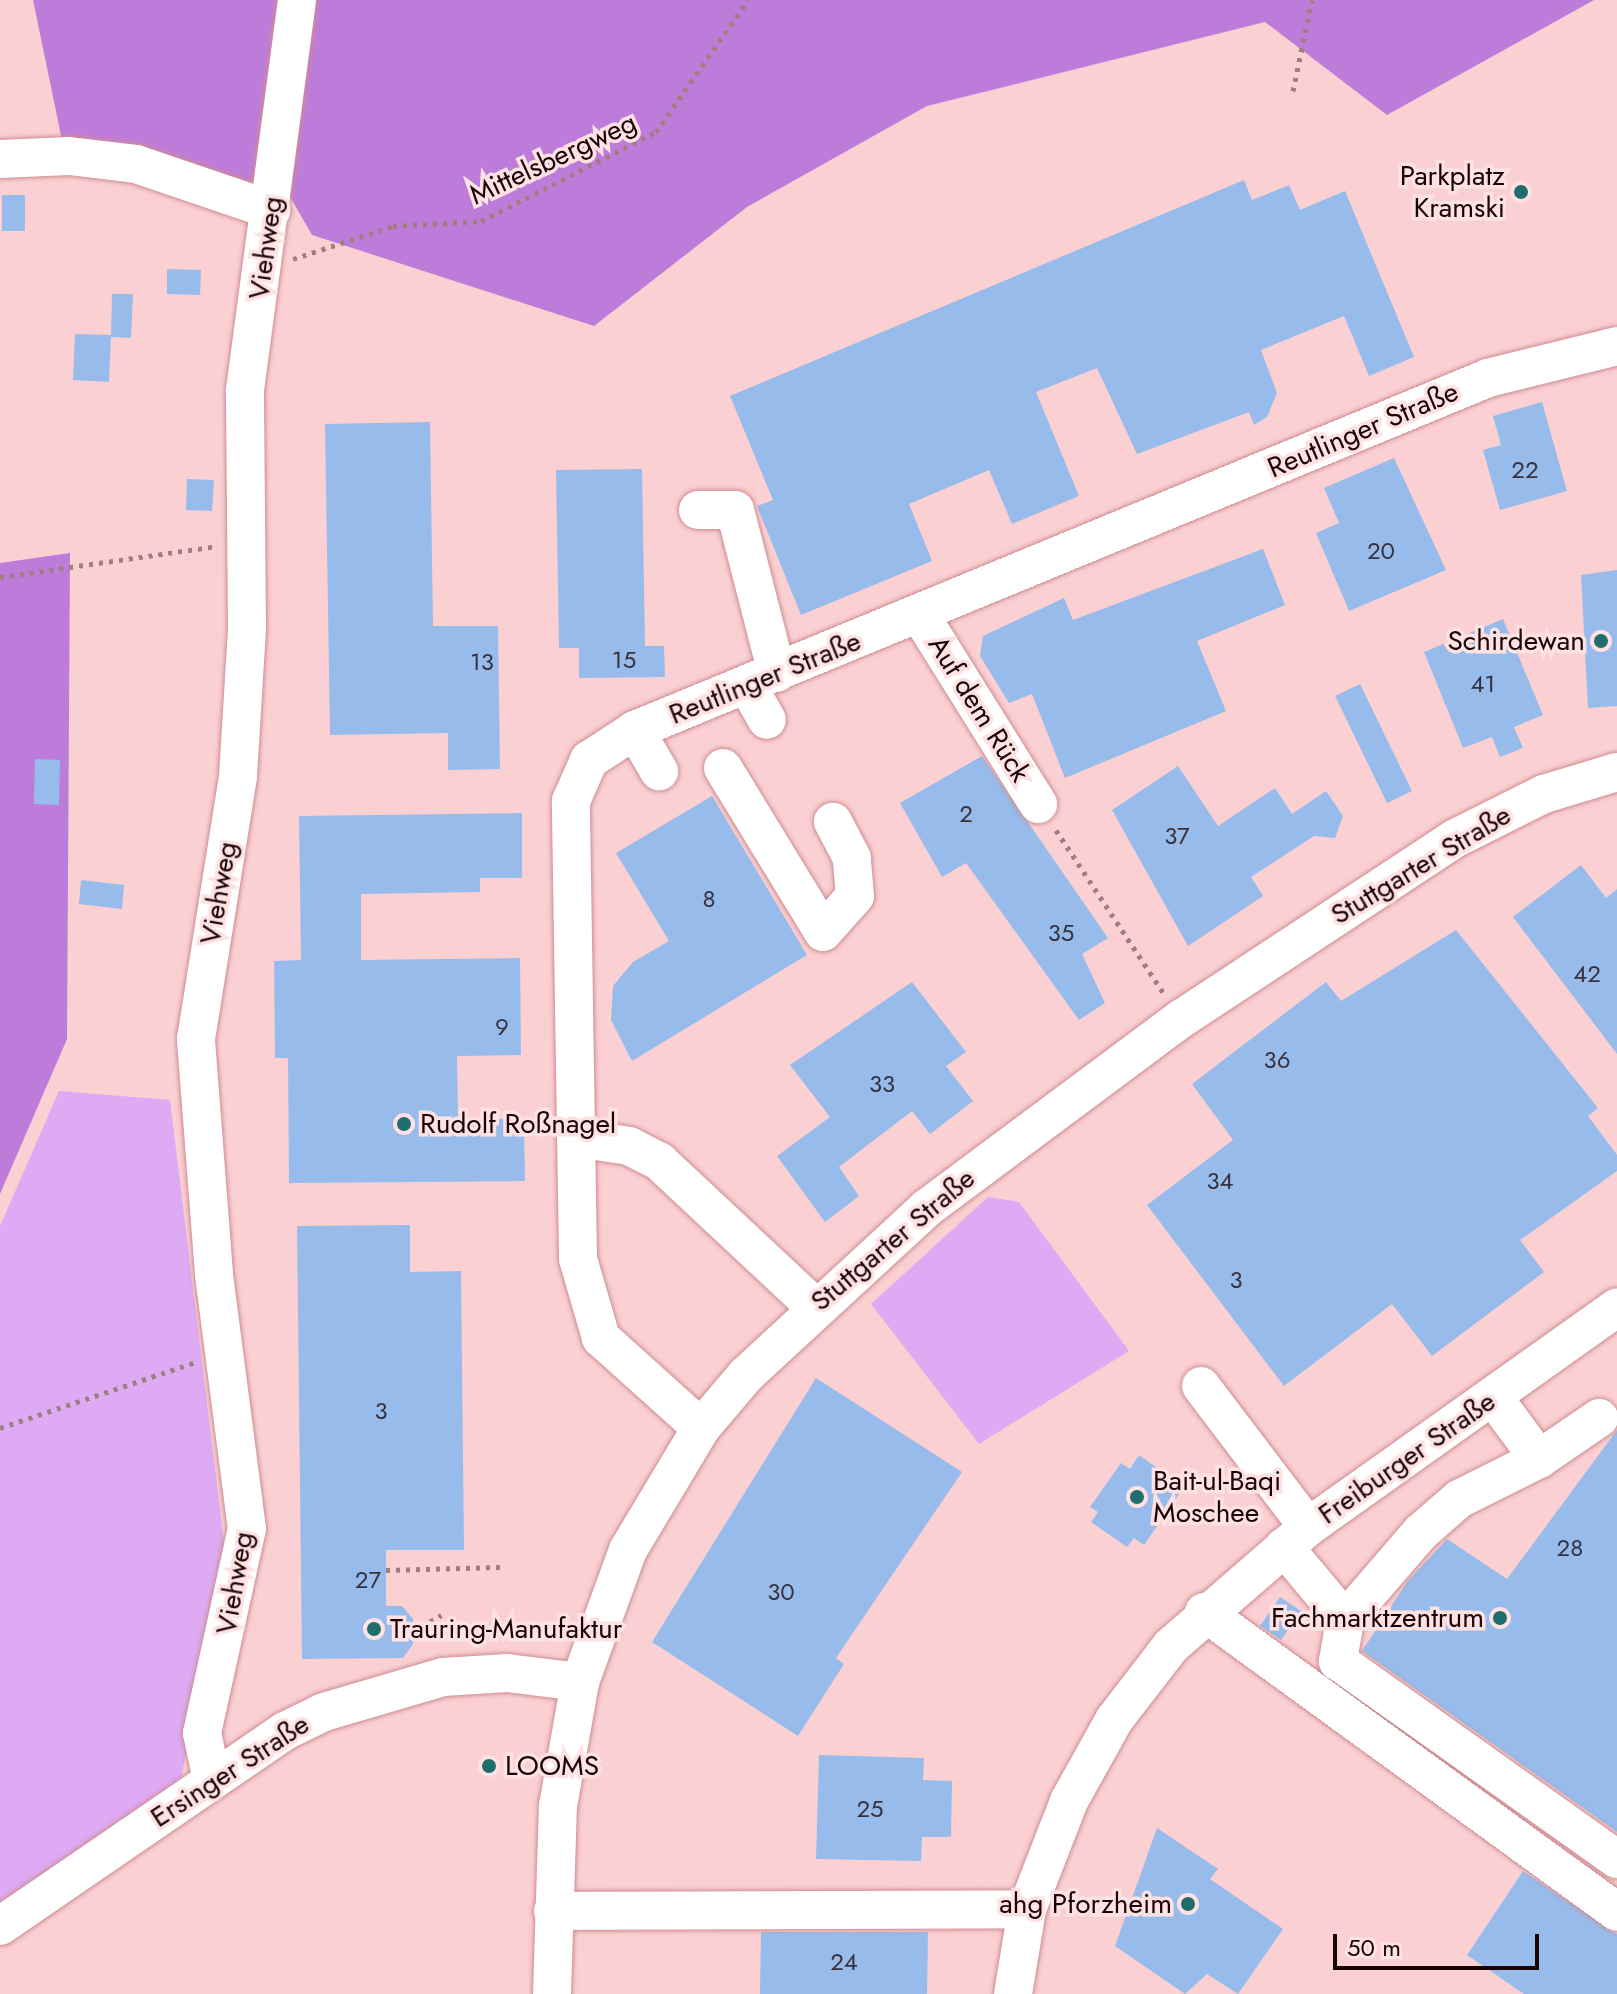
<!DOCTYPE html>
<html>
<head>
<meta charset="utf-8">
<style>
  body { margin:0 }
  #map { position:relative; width:1617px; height:1994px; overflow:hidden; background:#fbd0d2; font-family:Jost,sans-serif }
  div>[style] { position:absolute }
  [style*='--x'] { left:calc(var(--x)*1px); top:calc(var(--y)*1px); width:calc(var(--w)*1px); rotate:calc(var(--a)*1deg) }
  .green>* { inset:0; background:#ddaaf3 }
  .forest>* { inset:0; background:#be7cda }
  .building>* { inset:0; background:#97bbeb }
  .path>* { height:5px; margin-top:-2.5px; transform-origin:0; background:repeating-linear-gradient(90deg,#a07e80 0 4px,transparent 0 10px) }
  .roads { filter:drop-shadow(0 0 2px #ce8d91) drop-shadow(0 0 2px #ce8d91) }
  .minor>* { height:38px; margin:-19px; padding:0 19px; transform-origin:19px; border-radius:19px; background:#fff }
  .dots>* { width:22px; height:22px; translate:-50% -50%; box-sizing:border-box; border:4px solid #fee2e3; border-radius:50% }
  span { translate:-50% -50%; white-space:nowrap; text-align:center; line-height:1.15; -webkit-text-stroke:7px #fee2e3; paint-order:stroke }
  .number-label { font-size:24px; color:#38323f }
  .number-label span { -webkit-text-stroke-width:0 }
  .street-label { font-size:28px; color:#190406 }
  .poi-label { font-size:28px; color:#190406 }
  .right { translate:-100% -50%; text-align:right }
  .left { translate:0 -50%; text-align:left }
  .scale { position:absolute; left:1333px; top:1934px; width:206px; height:36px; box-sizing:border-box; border:4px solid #190406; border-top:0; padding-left:10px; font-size:24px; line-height:28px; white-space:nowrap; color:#190406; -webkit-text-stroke:6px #fee2e3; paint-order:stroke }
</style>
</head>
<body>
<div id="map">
  <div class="green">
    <i style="clip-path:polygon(59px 1091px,170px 1100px,225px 1551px,181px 1779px,0 1910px,0 1226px)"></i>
    <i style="clip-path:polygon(988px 1197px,1019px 1202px,1129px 1351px,979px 1444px,871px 1304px)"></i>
  </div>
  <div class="forest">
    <i style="clip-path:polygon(33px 0,1594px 0,1387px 115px,1265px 22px,927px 106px,747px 207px,594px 326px,312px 235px,289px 195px,64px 150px)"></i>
    <i style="clip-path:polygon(70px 553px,67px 1039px,0 1194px,0 563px)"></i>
  </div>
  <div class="building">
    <i style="clip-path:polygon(1244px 180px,1252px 200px,1289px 185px,1300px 210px,1345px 191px,1414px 357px,1369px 376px,1344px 316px,1261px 350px,1277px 393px,1267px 417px,1254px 425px,1249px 412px,1137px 454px,1097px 368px,1036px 392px,1079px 496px,1012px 524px,989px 470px,909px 504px,932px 561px,801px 615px,757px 506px,773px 500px,730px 396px)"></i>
    <i style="clip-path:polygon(2px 195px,25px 195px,25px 231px,2px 231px)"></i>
    <i style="clip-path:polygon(167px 269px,201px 270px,200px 295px,167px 294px)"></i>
    <i style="clip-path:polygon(112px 294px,133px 294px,131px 338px,111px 337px,109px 382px,73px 380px,75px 334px,111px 335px)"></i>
    <i style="clip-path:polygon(1542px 402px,1567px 491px,1500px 510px,1483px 450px,1501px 445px,1493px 416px)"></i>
    <i style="clip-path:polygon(430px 422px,433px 626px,498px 626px,500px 769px,448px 770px,448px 733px,330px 735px,325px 424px)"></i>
    <i style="clip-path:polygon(1394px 458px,1446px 570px,1349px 611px,1316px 533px,1339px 523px,1324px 488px)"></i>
    <i style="clip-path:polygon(642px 469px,645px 646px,664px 646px,665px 677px,579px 678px,579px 648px,559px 648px,556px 470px)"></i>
    <i style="clip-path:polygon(187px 479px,214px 480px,212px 511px,186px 510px)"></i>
    <i style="clip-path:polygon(1263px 549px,1285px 605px,1197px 641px,1226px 711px,1065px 778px,1032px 694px,1009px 703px,980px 656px,983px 636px,1064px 598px,1073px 620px)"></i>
    <i style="clip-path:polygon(1617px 570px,1617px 706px,1588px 708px,1581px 575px)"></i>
    <i style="clip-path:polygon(1503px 619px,1543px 715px,1514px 727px,1523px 748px,1500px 757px,1492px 737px,1463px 748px,1424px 652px)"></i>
    <i style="clip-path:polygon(1360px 684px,1412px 791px,1387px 803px,1335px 696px)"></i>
    <i style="clip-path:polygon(982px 756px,1108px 938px,1082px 954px,1105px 1003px,1079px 1020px,966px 863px,942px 877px,900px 803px)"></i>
    <i style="clip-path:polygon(35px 759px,60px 760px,59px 805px,34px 804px)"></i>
    <i style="clip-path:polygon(1178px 766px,1218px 826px,1275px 788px,1292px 814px,1326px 791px,1343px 816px,1335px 838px,1314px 836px,1251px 877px,1263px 896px,1188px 946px,1112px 810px)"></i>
    <i style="clip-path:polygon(712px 796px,807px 955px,632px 1061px,611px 1020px,613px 986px,633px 962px,669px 941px,616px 853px)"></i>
    <i style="clip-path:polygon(522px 813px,522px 878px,480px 878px,480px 892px,361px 894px,361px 960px,520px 958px,521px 1055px,457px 1056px,458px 1119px,513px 1119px,524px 1129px,525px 1181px,289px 1183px,288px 1058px,275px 1058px,274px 961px,301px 960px,299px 816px)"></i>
    <i style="clip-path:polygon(1581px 865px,1606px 898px,1617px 889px,1617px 1054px,1513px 917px)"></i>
    <i style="clip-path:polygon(81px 880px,124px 885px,122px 909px,79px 904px)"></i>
    <i style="clip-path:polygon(1456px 930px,1598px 1108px,1588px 1116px,1617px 1155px,1617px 1171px,1520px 1240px,1544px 1272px,1432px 1356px,1392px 1304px,1284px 1386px,1147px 1205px,1233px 1140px,1192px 1084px,1326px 982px,1341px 1001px)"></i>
    <i style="clip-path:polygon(912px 982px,966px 1052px,946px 1066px,973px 1101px,930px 1134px,912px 1111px,839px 1167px,859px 1196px,825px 1222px,777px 1156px,830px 1117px,790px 1065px)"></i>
    <i style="clip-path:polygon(410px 1225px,410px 1272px,461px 1271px,464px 1550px,386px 1550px,386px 1606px,402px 1606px,413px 1619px,413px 1644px,403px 1658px,302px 1659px,297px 1226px)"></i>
    <i style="clip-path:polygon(816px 1378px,962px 1472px,836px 1658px,844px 1664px,798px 1736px,652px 1642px)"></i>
    <i style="clip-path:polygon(1617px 1430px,1617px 1832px,1362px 1651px,1407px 1582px,1447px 1539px,1507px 1579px)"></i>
    <i style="clip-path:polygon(1139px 1455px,1184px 1487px,1144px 1545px,1134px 1538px,1127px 1547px,1091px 1522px,1098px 1512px,1090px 1507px,1121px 1463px,1130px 1469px)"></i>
    <i style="clip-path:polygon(1280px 1597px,1301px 1611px,1281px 1640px,1260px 1626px)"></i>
    <i style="clip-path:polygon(819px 1755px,924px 1758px,923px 1780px,952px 1781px,951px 1837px,922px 1837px,921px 1861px,816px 1859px)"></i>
    <i style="clip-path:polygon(1157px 1828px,1218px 1869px,1210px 1879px,1283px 1929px,1238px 1994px,1207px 1974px,1185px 1994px,1115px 1946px)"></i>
    <i style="clip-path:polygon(1523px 1871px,1617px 1934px,1617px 1994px,1524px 1994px,1467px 1955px)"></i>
    <i style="clip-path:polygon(761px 1932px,928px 1932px,927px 1994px,760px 1994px)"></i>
  </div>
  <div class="path">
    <i style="--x:1293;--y:91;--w:93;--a:-78.2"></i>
    <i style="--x:293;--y:259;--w:105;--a:-18.3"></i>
    <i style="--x:393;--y:226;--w:88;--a:-3.3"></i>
    <i style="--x:481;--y:221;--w:196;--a:-27"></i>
    <i style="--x:656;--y:132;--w:161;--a:-55.1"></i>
    <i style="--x:0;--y:577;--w:219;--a:-8.1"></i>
    <i style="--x:1056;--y:830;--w:198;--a:56.6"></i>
    <i style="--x:0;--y:1428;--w:207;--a:-18.6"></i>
    <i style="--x:386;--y:1570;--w:114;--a:-1.5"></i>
    <i style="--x:413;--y:1632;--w:33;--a:-31"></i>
  </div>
  <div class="roads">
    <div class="minor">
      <i style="--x:0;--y:159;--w:69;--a:-2.5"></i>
      <i style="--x:69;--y:156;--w:67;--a:6.8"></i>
      <i style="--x:136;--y:164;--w:143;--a:18.8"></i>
      <i style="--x:698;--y:510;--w:37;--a:0"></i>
      <i style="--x:735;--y:510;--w:168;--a:75.6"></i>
      <i style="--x:920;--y:615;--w:223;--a:58"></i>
      <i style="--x:747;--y:685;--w:40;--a:60.3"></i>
      <i style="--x:635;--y:730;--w:48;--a:59.7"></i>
      <i style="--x:723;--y:768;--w:192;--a:58.6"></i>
      <i style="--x:823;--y:932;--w:48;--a:-48.4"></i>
      <i style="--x:855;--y:896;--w:38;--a:-95"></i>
      <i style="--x:852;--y:858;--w:41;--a:-117.8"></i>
      <i style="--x:576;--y:1138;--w:54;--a:8.6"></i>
      <i style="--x:629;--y:1146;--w:35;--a:27"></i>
      <i style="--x:660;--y:1162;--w:211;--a:43.1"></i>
      <i style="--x:1201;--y:1386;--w:177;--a:52.8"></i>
      <i style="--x:1494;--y:1398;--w:76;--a:53.6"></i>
      <i style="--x:1539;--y:1459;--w:89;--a:153.4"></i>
      <i style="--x:1459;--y:1499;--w:50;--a:139"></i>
      <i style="--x:1421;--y:1532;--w:116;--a:130.8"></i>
      <i style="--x:1345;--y:1620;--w:42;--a:99.7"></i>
      <i style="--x:1338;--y:1661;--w:342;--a:35.4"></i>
      <i style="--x:701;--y:1428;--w:135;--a:-138"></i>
      <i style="--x:601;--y:1338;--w:82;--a:-106.2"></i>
      <i style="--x:578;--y:1259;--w:458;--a:-90.9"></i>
      <i style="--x:571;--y:801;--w:45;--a:-66.3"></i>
      <i style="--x:589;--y:760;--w:55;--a:-33.1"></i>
      <i style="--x:635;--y:730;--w:923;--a:-22.42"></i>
      <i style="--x:1488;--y:378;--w:133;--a:-13.9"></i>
      <i style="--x:1539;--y:1459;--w:73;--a:-34.3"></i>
      <i style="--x:1284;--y:1547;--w:95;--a:50.1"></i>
      <i style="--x:1204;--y:1612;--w:510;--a:35.99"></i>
      <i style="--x:212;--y:1780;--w:48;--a:-102"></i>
      <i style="--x:202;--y:1733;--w:209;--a:-77.6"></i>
      <i style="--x:247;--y:1529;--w:257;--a:-97.4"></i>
      <i style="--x:214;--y:1274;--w:236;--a:-94.4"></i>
      <i style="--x:196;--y:1039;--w:266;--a:-80.9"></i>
      <i style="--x:238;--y:776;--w:149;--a:-86.5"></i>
      <i style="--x:247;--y:627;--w:237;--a:-90.5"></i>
      <i style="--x:245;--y:390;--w:393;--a:-82.4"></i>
      <i style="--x:553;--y:1911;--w:474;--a:-0.2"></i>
      <i style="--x:0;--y:1926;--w:345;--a:-34.4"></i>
      <i style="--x:285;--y:1731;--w:43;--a:-26"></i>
      <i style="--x:324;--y:1712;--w:124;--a:-16.4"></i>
      <i style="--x:443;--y:1677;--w:64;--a:-3.6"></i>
      <i style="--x:507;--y:1673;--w:74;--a:7"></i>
      <i style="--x:552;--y:1994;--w:188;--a:-88.2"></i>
      <i style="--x:558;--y:1806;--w:126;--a:-79.9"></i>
      <i style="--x:580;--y:1682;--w:140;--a:-70"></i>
      <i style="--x:628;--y:1550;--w:142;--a:-59.1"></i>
      <i style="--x:701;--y:1428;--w:70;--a:-49.7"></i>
      <i style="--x:746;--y:1375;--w:246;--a:-42.7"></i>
      <i style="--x:927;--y:1208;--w:317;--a:-36.7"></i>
      <i style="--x:1181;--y:1019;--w:327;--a:-33.4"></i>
      <i style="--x:1454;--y:839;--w:101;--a:-26.6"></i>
      <i style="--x:1544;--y:794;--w:76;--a:-16.8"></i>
      <i style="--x:1013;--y:1994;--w:86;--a:-80.6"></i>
      <i style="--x:1027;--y:1909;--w:116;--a:-68.7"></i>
      <i style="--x:1069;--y:1801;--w:93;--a:-60.9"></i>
      <i style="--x:1114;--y:1720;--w:93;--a:-52.4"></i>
      <i style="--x:1171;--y:1646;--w:181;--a:-41"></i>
      <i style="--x:1308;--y:1527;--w:379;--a:-35.4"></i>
    </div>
  </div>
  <div class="dots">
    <i style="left:1521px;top:192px;background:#216d6d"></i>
    <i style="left:1601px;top:641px;background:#216d6d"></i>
    <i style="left:404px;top:1124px;background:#216d6d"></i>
    <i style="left:1137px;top:1497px;background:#216d6d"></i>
    <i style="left:1500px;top:1618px;background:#216d6d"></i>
    <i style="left:374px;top:1629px;background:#216d6d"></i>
    <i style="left:489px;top:1766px;background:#216d6d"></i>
    <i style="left:1188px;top:1904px;background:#216d6d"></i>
  </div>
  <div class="number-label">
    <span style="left:1525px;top:470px">22</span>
    <span style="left:1381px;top:551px">20</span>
    <span style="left:624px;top:660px">15</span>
    <span style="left:482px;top:662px">13</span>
    <span style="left:1483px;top:684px">41</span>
    <span style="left:966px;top:814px">2</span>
    <span style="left:1177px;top:836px">37</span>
    <span style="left:709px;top:899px">8</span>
    <span style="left:1061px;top:933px">35</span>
    <span style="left:1587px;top:974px">42</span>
    <span style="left:502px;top:1027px">9</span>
    <span style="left:1277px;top:1060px">36</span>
    <span style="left:882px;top:1084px">33</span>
    <span style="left:1220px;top:1181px">34</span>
    <span style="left:1236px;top:1280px">3</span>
    <span style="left:381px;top:1411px">3</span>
    <span style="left:1570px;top:1548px">28</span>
    <span style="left:368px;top:1580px">27</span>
    <span style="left:781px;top:1592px">30</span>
    <span style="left:870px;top:1809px">25</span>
    <span style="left:844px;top:1962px">24</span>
  </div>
  <div class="street-label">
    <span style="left:553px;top:159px;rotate:-25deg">Mittelsbergweg</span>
    <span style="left:266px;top:248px;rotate:-82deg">Viehweg</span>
    <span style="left:1363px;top:430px;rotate:-23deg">Reutlinger Straße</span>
    <span style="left:765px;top:678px;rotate:-22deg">Reutlinger Straße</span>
    <span style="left:979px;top:709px;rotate:58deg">Auf dem Rück</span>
    <span style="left:1421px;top:865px;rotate:-31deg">Stuttgarter Straße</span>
    <span style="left:219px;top:893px;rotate:-80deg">Viehweg</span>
    <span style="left:893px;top:1240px;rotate:-40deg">Stuttgarter Straße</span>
    <span style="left:1407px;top:1458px;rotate:-35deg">Freiburger Straße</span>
    <span style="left:235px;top:1583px;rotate:-80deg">Viehweg</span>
    <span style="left:230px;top:1771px;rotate:-33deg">Ersinger Straße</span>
  </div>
  <div class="poi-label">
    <span class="right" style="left:1505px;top:192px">Parkplatz<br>Kramski</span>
    <span class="right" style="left:1585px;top:641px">Schirdewan</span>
    <span class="left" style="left:420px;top:1124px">Rudolf Roßnagel</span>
    <span class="left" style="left:1153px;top:1497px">Bait-ul-Baqi<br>Moschee</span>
    <span class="right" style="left:1484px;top:1618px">Fachmarktzentrum</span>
    <span class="left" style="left:390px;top:1629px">Trauring-Manufaktur</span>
    <span class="left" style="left:505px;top:1766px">LOOMS</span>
    <span class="right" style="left:1172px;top:1904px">ahg Pforzheim</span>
  </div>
  <div class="scale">50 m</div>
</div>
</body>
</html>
